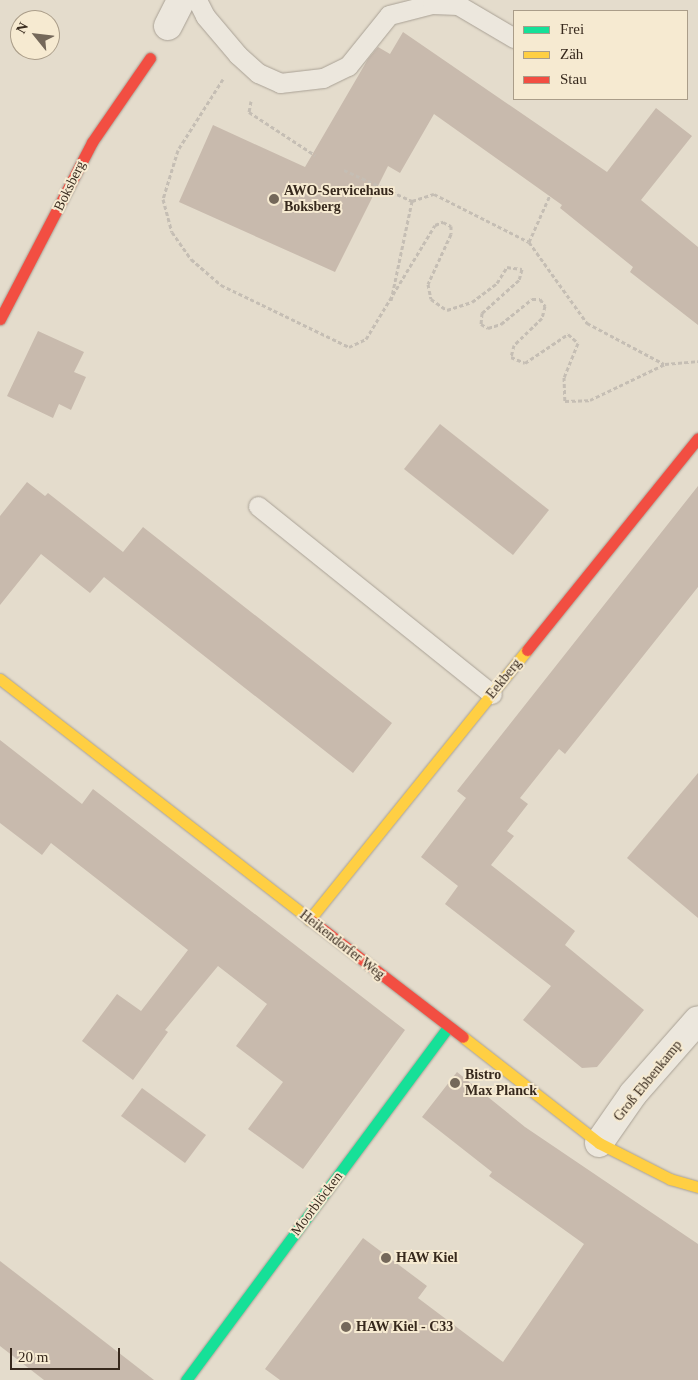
<!DOCTYPE html>
<html>
<head>
<meta charset="utf-8">
<style>
  body { margin:0 }
  #map { position:relative; width:698px; height:1380px; overflow:hidden; background:#e4dccc; font-family:Georgia,serif }
  div>[style] { position:absolute }
  [style*='--x'] { left:calc(var(--x)*1px); top:calc(var(--y)*1px); width:calc(var(--w)*1px); rotate:calc(var(--a)*1deg) }
  .building>* { inset:0; background:#c8baad }
  .path>* { height:3px; margin-top:-1.5px; transform-origin:0; background:repeating-linear-gradient(90deg,#c5beb4 0 4px,transparent 0 6.5px) }
  .roads { filter:drop-shadow(0 0 1px #a9a195) drop-shadow(0 0 1px #a9a195) }
  .lane>* { height:19px; margin:-9.5px; padding:0 9.5px; transform-origin:9.5px; border-radius:9.5px; background:#ece7dd }
  .street>* { height:28px; margin:-14px; padding:0 14px; transform-origin:14px; border-radius:14px; background:#ece7dd }
  .fast>* { height:11px; margin:-5.5px; padding:0 5.5px; transform-origin:5.5px; border-radius:5.5px; background:#16e098 }
  .slow>* { height:11px; margin:-5.5px; padding:0 5.5px; transform-origin:5.5px; border-radius:5.5px; background:#ffcf43 }
  .jam>* { height:11px; margin:-5.5px; padding:0 5.5px; transform-origin:5.5px; border-radius:5.5px; background:#f24e42 }
  .dots>* { width:14px; height:14px; translate:-50% -50%; box-sizing:border-box; border:2px solid #f6ead1; border-radius:50% }
  span { translate:-50% -50%; white-space:nowrap; text-align:center; line-height:1.15; -webkit-text-stroke:4px #f6ead1; paint-order:stroke }
  .street-label { font-size:14px; color:#37291d }
  .poi-label { font-size:14px; color:#37291d; font-weight:700 }
  .left { translate:0 -50%; text-align:left }
  .legend { position:absolute; left:513px; top:10px; width:175px; height:90px; box-sizing:border-box; background:#f6ead1; border:1px solid #aa9d89; margin:0; padding:6px 9px; list-style:none; font-size:15px; color:#37291d }
  .legend li { display:flex; align-items:center; gap:10px; height:25px }
  .legend b { width:25px; border:1px solid #aa9d89 }
  .north { position:absolute; left:10px; top:10px; width:50px; height:50px; box-sizing:border-box; background:#f6ead1; border:1px solid #aa9d89; border-radius:50%; rotate:299deg; font-size:14px; font-weight:700; line-height:20px; text-align:center; color:#37291d }
  .north::after { content:''; display:block; margin:auto; width:18px; height:22px; background:#74685a; clip-path:polygon(50% 0,100% 100%,50% 72%,0 100%) }
  .scale { position:absolute; left:10px; top:1348px; width:110px; height:22px; box-sizing:border-box; border:2px solid #37291d; border-top:0; padding-left:6px; font-size:15px; line-height:18px; white-space:nowrap; color:#37291d; -webkit-text-stroke:4px #f6ead1; paint-order:stroke }
</style>
</head>
<body>
<div id="map">
  <div class="building">
    <i style="clip-path:polygon(403px 32px,607px 172px,656px 108px,692px 136px,641px 200px,698px 247px,698px 325px,630px 272px,633px 267px,560px 208px,562px 205px,434px 114px,400px 173px,388px 166px,335px 272px,179px 202px,213px 125px,305px 167px,368px 59px,378px 47px,390px 54px)"></i>
    <i style="clip-path:polygon(38px 331px,84px 352px,74px 372px,86px 377px,71px 410px,59px 404px,53px 418px,7px 396px)"></i>
    <i style="clip-path:polygon(440px 424px,549px 510px,513px 555px,404px 469px)"></i>
    <i style="clip-path:polygon(27px 482px,45px 496px,48px 493px,123px 552px,143px 527px,392px 723px,353px 773px,104px 577px,90px 593px,41px 554px,0 605px,0 516px)"></i>
    <i style="clip-path:polygon(698px 486px,698px 587px,565px 754px,559px 749px,520px 798px,528px 804px,507px 831px,514px 836px,491px 865px,575px 931px,565px 945px,644px 1010px,597px 1067px,582px 1068px,523px 1020px,551px 986px,445px 904px,458px 886px,421px 857px,466px 798px,457px 791px)"></i>
    <i style="clip-path:polygon(0 740px,82px 804px,93px 789px,405px 1030px,303px 1169px,248px 1129px,283px 1082px,236px 1046px,267px 1004px,218px 966px,165px 1030px,168px 1032px,133px 1080px,82px 1041px,117px 994px,141px 1011px,188px 950px,51px 843px,42px 855px,0 823px)"></i>
    <i style="clip-path:polygon(698px 773px,698px 918px,627px 858px)"></i>
    <i style="clip-path:polygon(457px 1072px,525px 1127px,698px 1244px,698px 1380px,280px 1380px,265px 1369px,363px 1238px,427px 1286px,418px 1298px,503px 1362px,584px 1244px,489px 1176px,492px 1172px,422px 1117px)"></i>
    <i style="clip-path:polygon(142px 1088px,206px 1135px,185px 1163px,121px 1116px)"></i>
    <i style="clip-path:polygon(0 1261px,61px 1308px,154px 1380px,44px 1380px,0 1346px)"></i>
  </div>
  <div class="path">
    <i style="--x:223;--y:79;--w:84;--a:122.4"></i>
    <i style="--x:178;--y:150;--w:51;--a:107"></i>
    <i style="--x:163;--y:199;--w:34;--a:75"></i>
    <i style="--x:172;--y:232;--w:33;--a:55"></i>
    <i style="--x:191;--y:259;--w:40;--a:41"></i>
    <i style="--x:221;--y:285;--w:142;--a:25.8"></i>
    <i style="--x:349;--y:347;--w:19;--a:-25"></i>
    <i style="--x:366;--y:339;--w:133;--a:-58.8"></i>
    <i style="--x:435;--y:225;--w:9;--a:-21"></i>
    <i style="--x:443;--y:222;--w:9;--a:27"></i>
    <i style="--x:451;--y:226;--w:8;--a:90"></i>
    <i style="--x:451;--y:234;--w:55;--a:114.7"></i>
    <i style="--x:428;--y:284;--w:15;--a:79"></i>
    <i style="--x:431;--y:299;--w:19;--a:35"></i>
    <i style="--x:447;--y:310;--w:26;--a:-18"></i>
    <i style="--x:472;--y:302;--w:31;--a:-37"></i>
    <i style="--x:497;--y:283;--w:19;--a:-58"></i>
    <i style="--x:507;--y:267;--w:15;--a:8"></i>
    <i style="--x:522;--y:269;--w:11;--a:105"></i>
    <i style="--x:519;--y:280;--w:50;--a:138.3"></i>
    <i style="--x:482;--y:313;--w:11;--a:95"></i>
    <i style="--x:481;--y:324;--w:8;--a:30"></i>
    <i style="--x:488;--y:328;--w:14;--a:-17"></i>
    <i style="--x:501;--y:324;--w:40;--a:-39"></i>
    <i style="--x:532;--y:299;--w:8;--a:0"></i>
    <i style="--x:540;--y:299;--w:9;--a:54"></i>
    <i style="--x:545;--y:306;--w:12;--a:104"></i>
    <i style="--x:542;--y:318;--w:39;--a:136"></i>
    <i style="--x:514;--y:345;--w:12;--a:104"></i>
    <i style="--x:511;--y:357;--w:15;--a:23"></i>
    <i style="--x:525;--y:363;--w:52;--a:-34"></i>
    <i style="--x:568;--y:334;--w:13;--a:42"></i>
    <i style="--x:578;--y:343;--w:37;--a:112"></i>
    <i style="--x:564;--y:377;--w:24;--a:88"></i>
    <i style="--x:565;--y:401;--w:25;--a:-2"></i>
    <i style="--x:590;--y:400;--w:83;--a:-25.6"></i>
    <i style="--x:665;--y:364;--w:33;--a:-5"></i>
    <i style="--x:251;--y:101;--w:11;--a:100"></i>
    <i style="--x:249;--y:112;--w:79;--a:33.1"></i>
    <i style="--x:344;--y:170;--w:75;--a:24.5"></i>
    <i style="--x:412;--y:201;--w:102;--a:101.9"></i>
    <i style="--x:412;--y:201;--w:23;--a:-18"></i>
    <i style="--x:434;--y:194;--w:106;--a:26.8"></i>
    <i style="--x:529;--y:242;--w:100;--a:54.4"></i>
    <i style="--x:587;--y:323;--w:87;--a:28"></i>
    <i style="--x:529;--y:242;--w:51;--a:-65.9"></i>
  </div>
  <div class="roads">
    <div class="lane">
      <i style="--x:197;--y:0;--w:18;--a:63"></i>
      <i style="--x:205;--y:16;--w:51;--a:49.8"></i>
      <i style="--x:238;--y:55;--w:27;--a:42"></i>
      <i style="--x:258;--y:73;--w:24;--a:24"></i>
      <i style="--x:280;--y:83;--w:43;--a:-6.6"></i>
      <i style="--x:323;--y:78;--w:28;--a:-26"></i>
      <i style="--x:348;--y:66;--w:65;--a:-51.2"></i>
      <i style="--x:389;--y:15;--w:44;--a:-14.3"></i>
      <i style="--x:432;--y:4;--w:26;--a:2"></i>
      <i style="--x:458;--y:5;--w:65;--a:30.5"></i>
      <i style="--x:258;--y:506;--w:300;--a:38.8"></i>
    </div>
    <div class="street">
      <i style="--x:168;--y:26;--w:29;--a:-63"></i>
      <i style="--x:599;--y:1143;--w:60;--a:-55.2"></i>
      <i style="--x:633;--y:1094;--w:98;--a:-48.7"></i>
    </div>
    <div class="fast">
      <i style="--x:186;--y:1380;--w:440;--a:-53.4"></i>
    </div>
    <div class="slow">
      <i style="--x:0;--y:679;--w:395;--a:37.8"></i>
      <i style="--x:309;--y:920;--w:347;--a:-51.1"></i>
      <i style="--x:463;--y:1037;--w:172;--a:37.9"></i>
      <i style="--x:599;--y:1143;--w:80;--a:26.9"></i>
      <i style="--x:670;--y:1179;--w:29;--a:16"></i>
    </div>
    <div class="jam">
      <i style="--x:0;--y:319;--w:199;--a:-62.5"></i>
      <i style="--x:92;--y:142;--w:102;--a:-55.4"></i>
      <i style="--x:527;--y:650;--w:272;--a:-51.1"></i>
      <i style="--x:312;--y:921;--w:190;--a:37.5"></i>
    </div>
  </div>
  <div class="dots">
    <i style="left:274px;top:199px;background:#74685a"></i>
    <i style="left:455px;top:1083px;background:#74685a"></i>
    <i style="left:386px;top:1258px;background:#74685a"></i>
    <i style="left:346px;top:1327px;background:#74685a"></i>
  </div>
  <div class="street-label">
    <span style="left:70px;top:186px;rotate:-64deg">Boksberg</span>
    <span style="left:504px;top:679px;rotate:-51deg">Eekberg</span>
    <span style="left:342px;top:945px;rotate:38deg">Heikendorfer Weg</span>
    <span style="left:648px;top:1081px;rotate:-51deg">Groß Ebbenkamp</span>
    <span style="left:317px;top:1204px;rotate:-53deg">Moorblöcken</span>
  </div>
  <div class="poi-label">
    <span class="left" style="left:284px;top:199px">AWO-Servicehaus<br>Boksberg</span>
    <span class="left" style="left:465px;top:1083px">Bistro<br>Max Planck</span>
    <span class="left" style="left:396px;top:1258px">HAW Kiel</span>
    <span class="left" style="left:356px;top:1327px">HAW Kiel - C33</span>
  </div>
  <ul class="legend">
  <li><b style="height:6px;background:#16e098"></b>Frei</li>
  <li><b style="height:6px;background:#ffcf43"></b>Zäh</li>
  <li><b style="height:6px;background:#f24e42"></b>Stau</li>
  </ul>
  <div class="north">N</div>
  <div class="scale">20 m</div>
</div>
</body>
</html>
